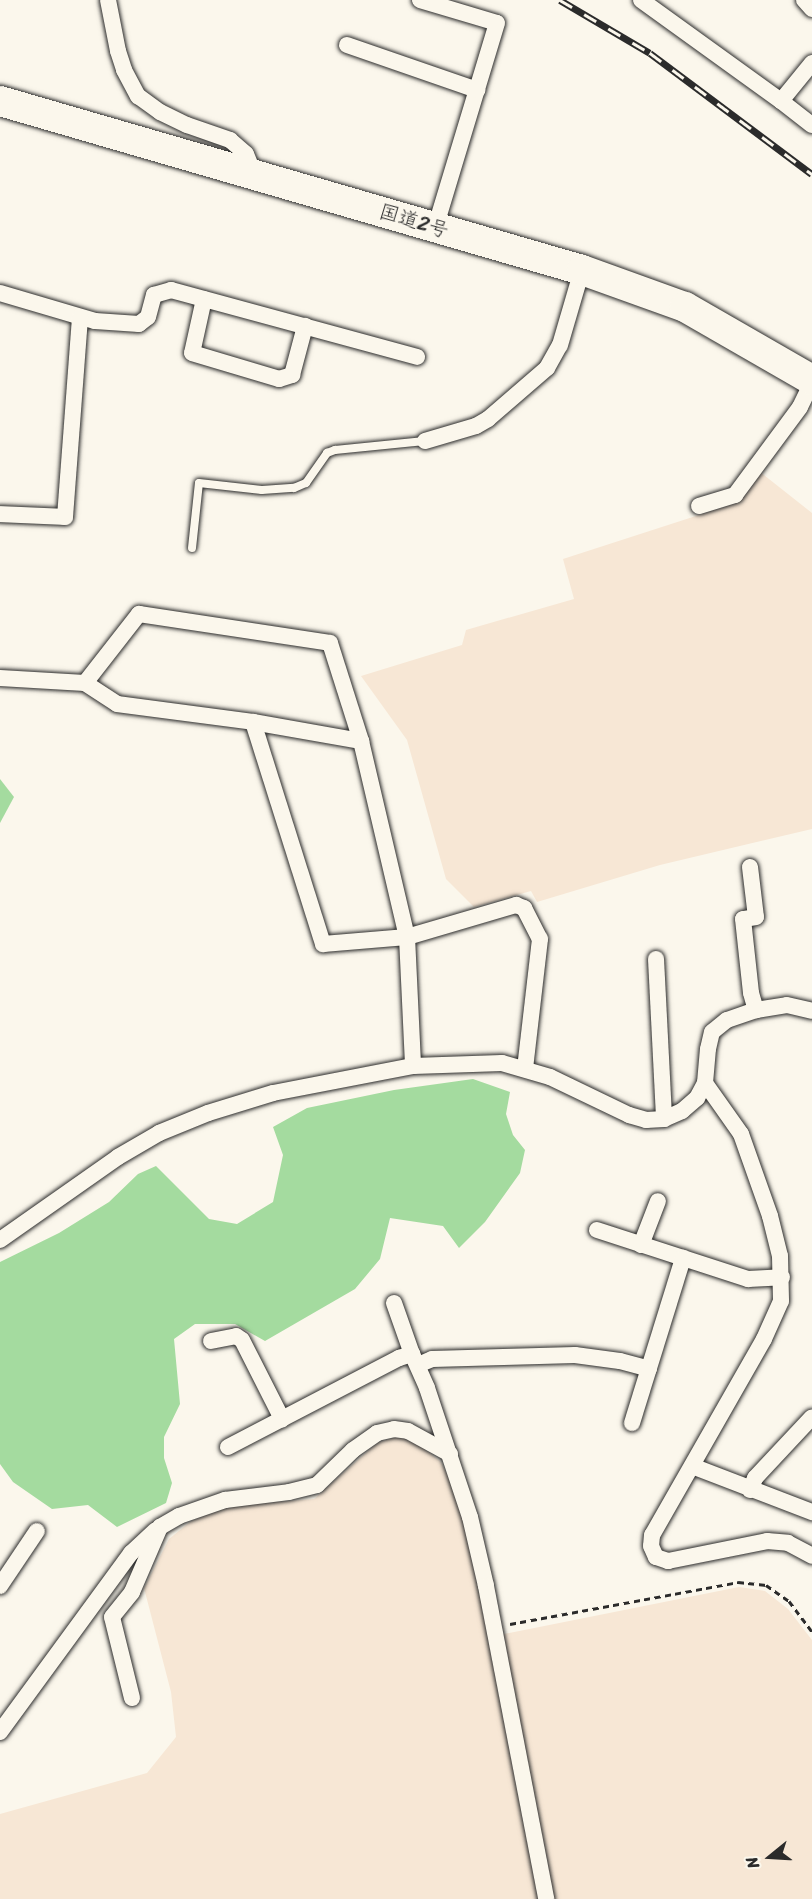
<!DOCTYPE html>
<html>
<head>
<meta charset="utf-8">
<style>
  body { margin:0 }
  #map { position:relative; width:812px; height:1899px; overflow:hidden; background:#fbf7ec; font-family:Sriracha,"Klee One",sans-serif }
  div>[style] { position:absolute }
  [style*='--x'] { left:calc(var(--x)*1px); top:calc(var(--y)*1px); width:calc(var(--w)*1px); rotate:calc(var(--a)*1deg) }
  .built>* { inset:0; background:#f7e7d5 }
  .green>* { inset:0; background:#a4db9f }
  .path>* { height:3px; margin-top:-1.5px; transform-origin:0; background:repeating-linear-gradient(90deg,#2b2b2b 0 6px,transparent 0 10.5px) }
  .roads { filter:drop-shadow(0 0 2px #2b2b2b) drop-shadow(0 0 2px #2b2b2b) }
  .lane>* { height:8px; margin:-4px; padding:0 4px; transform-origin:4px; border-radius:4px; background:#fbf7ec }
  .street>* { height:16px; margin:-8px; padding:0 8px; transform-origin:8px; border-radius:8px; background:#fbf7ec }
  .highway>* { height:30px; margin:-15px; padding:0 15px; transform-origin:15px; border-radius:15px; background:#fbf7ec }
  .rail>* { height:7px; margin-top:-3.5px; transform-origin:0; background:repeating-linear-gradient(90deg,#fbf7ec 0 14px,#2b2b2b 0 28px); box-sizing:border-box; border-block:2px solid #2b2b2b }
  span { translate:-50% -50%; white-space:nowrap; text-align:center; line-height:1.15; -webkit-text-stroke:4.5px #fbf7ec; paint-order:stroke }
  .street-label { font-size:20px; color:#2b2b2b }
  .north { position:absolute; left:740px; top:1827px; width:60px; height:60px; -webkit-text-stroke:4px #fbf7ec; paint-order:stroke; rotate:252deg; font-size:16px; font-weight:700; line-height:24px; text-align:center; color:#2b2b2b }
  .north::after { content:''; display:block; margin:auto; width:21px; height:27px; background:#2b2b2b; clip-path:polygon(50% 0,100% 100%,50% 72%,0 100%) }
</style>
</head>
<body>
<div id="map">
  <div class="built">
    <i style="clip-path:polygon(760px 472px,812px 513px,812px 829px,660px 865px,537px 902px,531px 891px,474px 907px,446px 879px,407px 740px,361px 676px,462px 645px,466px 630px,574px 599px,563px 559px,736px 503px)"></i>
    <i style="clip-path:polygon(396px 1437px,413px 1440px,441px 1462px,453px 1487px,463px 1521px,489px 1637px,739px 1587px,765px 1591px,788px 1609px,812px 1640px,812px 1899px,0 1899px,0 1814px,147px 1773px,176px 1737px,171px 1692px,144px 1588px,169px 1539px,190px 1522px,225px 1506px,314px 1499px,377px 1443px)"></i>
  </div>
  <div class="green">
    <i style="clip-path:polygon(0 779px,14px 797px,0 823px)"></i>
    <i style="clip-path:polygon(473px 1079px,510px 1092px,506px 1114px,513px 1135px,525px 1150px,520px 1173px,485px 1222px,459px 1248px,443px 1226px,390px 1218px,380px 1259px,355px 1289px,265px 1341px,235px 1324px,195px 1324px,174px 1339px,180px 1404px,164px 1437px,164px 1458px,172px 1483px,166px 1503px,117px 1527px,88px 1505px,52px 1509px,13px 1482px,0 1464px,0 1262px,59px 1233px,109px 1202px,138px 1174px,156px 1166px,209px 1219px,237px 1224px,273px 1202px,283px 1155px,273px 1127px,307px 1108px,394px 1090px)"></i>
  </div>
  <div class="path">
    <i style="--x:510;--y:1624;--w:232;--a:-10.4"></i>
    <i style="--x:738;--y:1582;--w:28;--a:6"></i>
    <i style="--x:766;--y:1585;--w:28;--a:35"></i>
    <i style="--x:789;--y:1601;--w:38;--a:53"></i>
  </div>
  <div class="roads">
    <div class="lane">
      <i style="--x:192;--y:548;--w:65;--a:-83.9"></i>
      <i style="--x:199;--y:483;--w:63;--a:6.3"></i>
      <i style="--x:262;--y:490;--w:32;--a:-4"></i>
      <i style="--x:294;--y:488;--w:13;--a:-23"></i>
      <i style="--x:306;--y:483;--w:37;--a:-55"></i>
      <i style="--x:327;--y:453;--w:9;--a:-21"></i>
      <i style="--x:335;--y:450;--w:90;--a:-5.7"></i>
    </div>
    <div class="street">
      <i style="--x:108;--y:0;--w:52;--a:78.9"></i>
      <i style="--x:118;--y:51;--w:20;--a:72"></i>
      <i style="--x:124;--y:70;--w:30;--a:62"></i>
      <i style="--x:138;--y:96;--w:27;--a:36"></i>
      <i style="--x:160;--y:112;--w:30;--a:26"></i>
      <i style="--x:187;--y:125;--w:46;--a:19.2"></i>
      <i style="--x:230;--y:140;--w:21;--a:41"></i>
      <i style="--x:246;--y:154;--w:22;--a:68"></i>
      <i style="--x:420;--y:0;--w:80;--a:16.6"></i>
      <i style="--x:497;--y:23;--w:214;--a:106.8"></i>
      <i style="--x:641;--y:0;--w:173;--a:35.8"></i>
      <i style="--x:781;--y:101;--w:49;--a:-50.8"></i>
      <i style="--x:804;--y:0;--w:12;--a:48"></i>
      <i style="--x:347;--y:45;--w:138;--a:19.1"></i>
      <i style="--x:781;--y:101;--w:39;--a:38"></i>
      <i style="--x:0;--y:293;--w:99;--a:16.4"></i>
      <i style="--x:95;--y:321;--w:44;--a:3.9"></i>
      <i style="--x:139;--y:324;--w:11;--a:-38"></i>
      <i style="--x:148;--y:317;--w:23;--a:-75"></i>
      <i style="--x:154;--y:295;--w:18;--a:-16"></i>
      <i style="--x:171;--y:290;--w:255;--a:15.2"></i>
      <i style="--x:204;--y:299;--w:55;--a:102.5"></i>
      <i style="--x:192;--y:353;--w:91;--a:16.6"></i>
      <i style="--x:279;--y:379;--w:14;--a:-17"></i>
      <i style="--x:292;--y:375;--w:51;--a:-75.1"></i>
      <i style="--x:425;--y:441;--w:53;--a:-16.4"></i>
      <i style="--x:476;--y:426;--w:14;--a:-30"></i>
      <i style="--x:488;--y:419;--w:78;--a:-40.8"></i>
      <i style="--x:547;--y:368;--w:26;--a:-61"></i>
      <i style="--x:560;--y:345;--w:78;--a:-73.7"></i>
      <i style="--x:699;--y:506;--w:38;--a:-17"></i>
      <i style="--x:735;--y:495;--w:109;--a:-53.5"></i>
      <i style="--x:800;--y:407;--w:28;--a:-64"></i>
      <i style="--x:0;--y:514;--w:65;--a:2.6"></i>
      <i style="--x:65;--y:517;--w:200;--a:-85.7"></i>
      <i style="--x:0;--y:678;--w:85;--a:3.4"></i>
      <i style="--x:85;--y:683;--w:38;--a:33"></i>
      <i style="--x:117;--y:704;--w:137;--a:7.5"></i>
      <i style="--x:253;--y:722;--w:110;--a:10"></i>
      <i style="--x:85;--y:683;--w:88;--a:-52"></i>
      <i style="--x:139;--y:614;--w:193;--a:8.6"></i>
      <i style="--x:330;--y:643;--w:103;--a:72.4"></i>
      <i style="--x:361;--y:741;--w:201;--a:76.8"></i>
      <i style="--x:407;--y:937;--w:129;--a:87.3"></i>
      <i style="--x:253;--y:722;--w:233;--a:72.5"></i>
      <i style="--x:323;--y:944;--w:84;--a:-4.8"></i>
      <i style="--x:407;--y:937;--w:114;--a:-16.4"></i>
      <i style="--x:516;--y:905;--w:9;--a:21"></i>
      <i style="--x:524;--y:908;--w:35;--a:63"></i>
      <i style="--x:540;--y:939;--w:131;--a:96.6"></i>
      <i style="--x:750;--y:867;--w:50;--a:83.2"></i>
      <i style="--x:756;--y:917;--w:13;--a:171"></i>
      <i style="--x:743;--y:919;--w:74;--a:83.8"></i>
      <i style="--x:751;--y:993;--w:18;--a:74"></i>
      <i style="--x:656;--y:959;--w:160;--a:87.1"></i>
      <i style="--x:705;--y:1083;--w:62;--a:54.8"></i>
      <i style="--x:741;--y:1134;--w:87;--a:70.5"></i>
      <i style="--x:770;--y:1216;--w:41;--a:76"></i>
      <i style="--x:780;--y:1256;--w:45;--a:88.7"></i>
      <i style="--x:781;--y:1301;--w:42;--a:114.1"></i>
      <i style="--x:764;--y:1339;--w:226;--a:119.7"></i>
      <i style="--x:652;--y:1535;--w:11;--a:95"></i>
      <i style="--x:651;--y:1546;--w:12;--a:66"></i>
      <i style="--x:656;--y:1557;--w:13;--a:18"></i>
      <i style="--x:668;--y:1561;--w:101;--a:-11.4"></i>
      <i style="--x:767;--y:1541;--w:21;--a:5"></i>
      <i style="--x:788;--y:1543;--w:27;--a:28"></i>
      <i style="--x:597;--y:1230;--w:159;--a:18"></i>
      <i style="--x:748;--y:1279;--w:34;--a:-3"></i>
      <i style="--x:0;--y:1240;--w:144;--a:-35.1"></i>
      <i style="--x:118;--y:1157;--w:48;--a:-30.3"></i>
      <i style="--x:159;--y:1133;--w:53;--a:-22.2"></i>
      <i style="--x:208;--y:1113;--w:68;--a:-17.1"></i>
      <i style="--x:273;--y:1093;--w:143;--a:-10.9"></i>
      <i style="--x:413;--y:1066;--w:89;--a:-1.9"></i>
      <i style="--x:502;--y:1063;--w:50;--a:16.3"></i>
      <i style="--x:550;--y:1077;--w:88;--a:25.7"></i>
      <i style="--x:629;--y:1115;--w:18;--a:16"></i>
      <i style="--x:646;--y:1120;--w:18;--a:-3"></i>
      <i style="--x:664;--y:1119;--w:20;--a:-24"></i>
      <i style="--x:682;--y:1111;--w:20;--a:-41"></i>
      <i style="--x:697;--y:1098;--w:17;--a:-62"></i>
      <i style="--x:705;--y:1083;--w:34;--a:-85"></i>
      <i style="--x:708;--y:1049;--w:17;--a:-77"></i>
      <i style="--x:712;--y:1032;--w:19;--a:-39"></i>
      <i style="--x:727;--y:1020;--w:31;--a:-19"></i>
      <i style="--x:756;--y:1010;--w:31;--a:-9"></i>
      <i style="--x:787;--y:1005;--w:26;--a:13"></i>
      <i style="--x:641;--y:1245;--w:47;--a:-68.9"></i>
      <i style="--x:394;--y:1303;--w:54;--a:70.6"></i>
      <i style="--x:211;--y:1341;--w:25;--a:-11"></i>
      <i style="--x:236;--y:1336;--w:7;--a:34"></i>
      <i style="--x:242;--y:1340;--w:89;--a:63.1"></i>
      <i style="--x:418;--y:1365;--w:15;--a:-23"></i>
      <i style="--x:432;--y:1359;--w:143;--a:-1.6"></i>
      <i style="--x:575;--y:1355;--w:45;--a:7.6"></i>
      <i style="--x:620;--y:1361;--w:30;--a:15"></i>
      <i style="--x:632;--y:1423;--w:173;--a:-72.8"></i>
      <i style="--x:228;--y:1447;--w:193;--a:-27.5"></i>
      <i style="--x:399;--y:1358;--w:14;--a:-17"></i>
      <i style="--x:412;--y:1354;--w:37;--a:66"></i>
      <i style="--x:427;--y:1388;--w:136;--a:71.6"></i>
      <i style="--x:470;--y:1517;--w:71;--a:76.9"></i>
      <i style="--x:486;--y:1586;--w:319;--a:79.1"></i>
      <i style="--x:692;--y:1466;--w:129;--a:21"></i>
      <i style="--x:750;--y:1490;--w:13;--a:-67"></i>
      <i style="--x:755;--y:1478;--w:83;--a:-46.9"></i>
      <i style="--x:0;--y:1586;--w:66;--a:-56.1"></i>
      <i style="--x:132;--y:1698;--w:83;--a:-103.9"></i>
      <i style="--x:112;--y:1617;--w:32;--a:-51"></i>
      <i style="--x:132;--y:1592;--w:71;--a:-66.7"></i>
      <i style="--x:160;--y:1527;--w:22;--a:-30"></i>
      <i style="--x:179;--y:1516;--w:49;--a:-19.2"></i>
      <i style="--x:225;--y:1500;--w:64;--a:-7.1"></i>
      <i style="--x:289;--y:1492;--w:29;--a:-14"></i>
      <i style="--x:317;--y:1485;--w:50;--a:-44.2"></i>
      <i style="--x:353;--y:1450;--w:29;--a:-35"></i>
      <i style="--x:377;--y:1433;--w:17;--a:-13"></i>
      <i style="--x:394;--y:1429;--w:14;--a:8"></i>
      <i style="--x:408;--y:1431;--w:48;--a:28.7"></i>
      <i style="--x:0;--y:1732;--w:222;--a:-53.8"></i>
      <i style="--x:131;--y:1553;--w:33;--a:-43"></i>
    </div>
    <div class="highway">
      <i style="--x:0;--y:101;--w:606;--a:16.19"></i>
      <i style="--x:582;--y:270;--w:109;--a:19.8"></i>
      <i style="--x:685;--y:307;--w:146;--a:29.9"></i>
    </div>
  </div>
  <div class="rail">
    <i style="--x:560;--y:0;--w:104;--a:30.5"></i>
    <i style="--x:650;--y:53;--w:202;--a:36.8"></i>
  </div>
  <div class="street-label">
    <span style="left:414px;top:221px;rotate:17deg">国道2号</span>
  </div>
  <div class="north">N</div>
</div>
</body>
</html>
